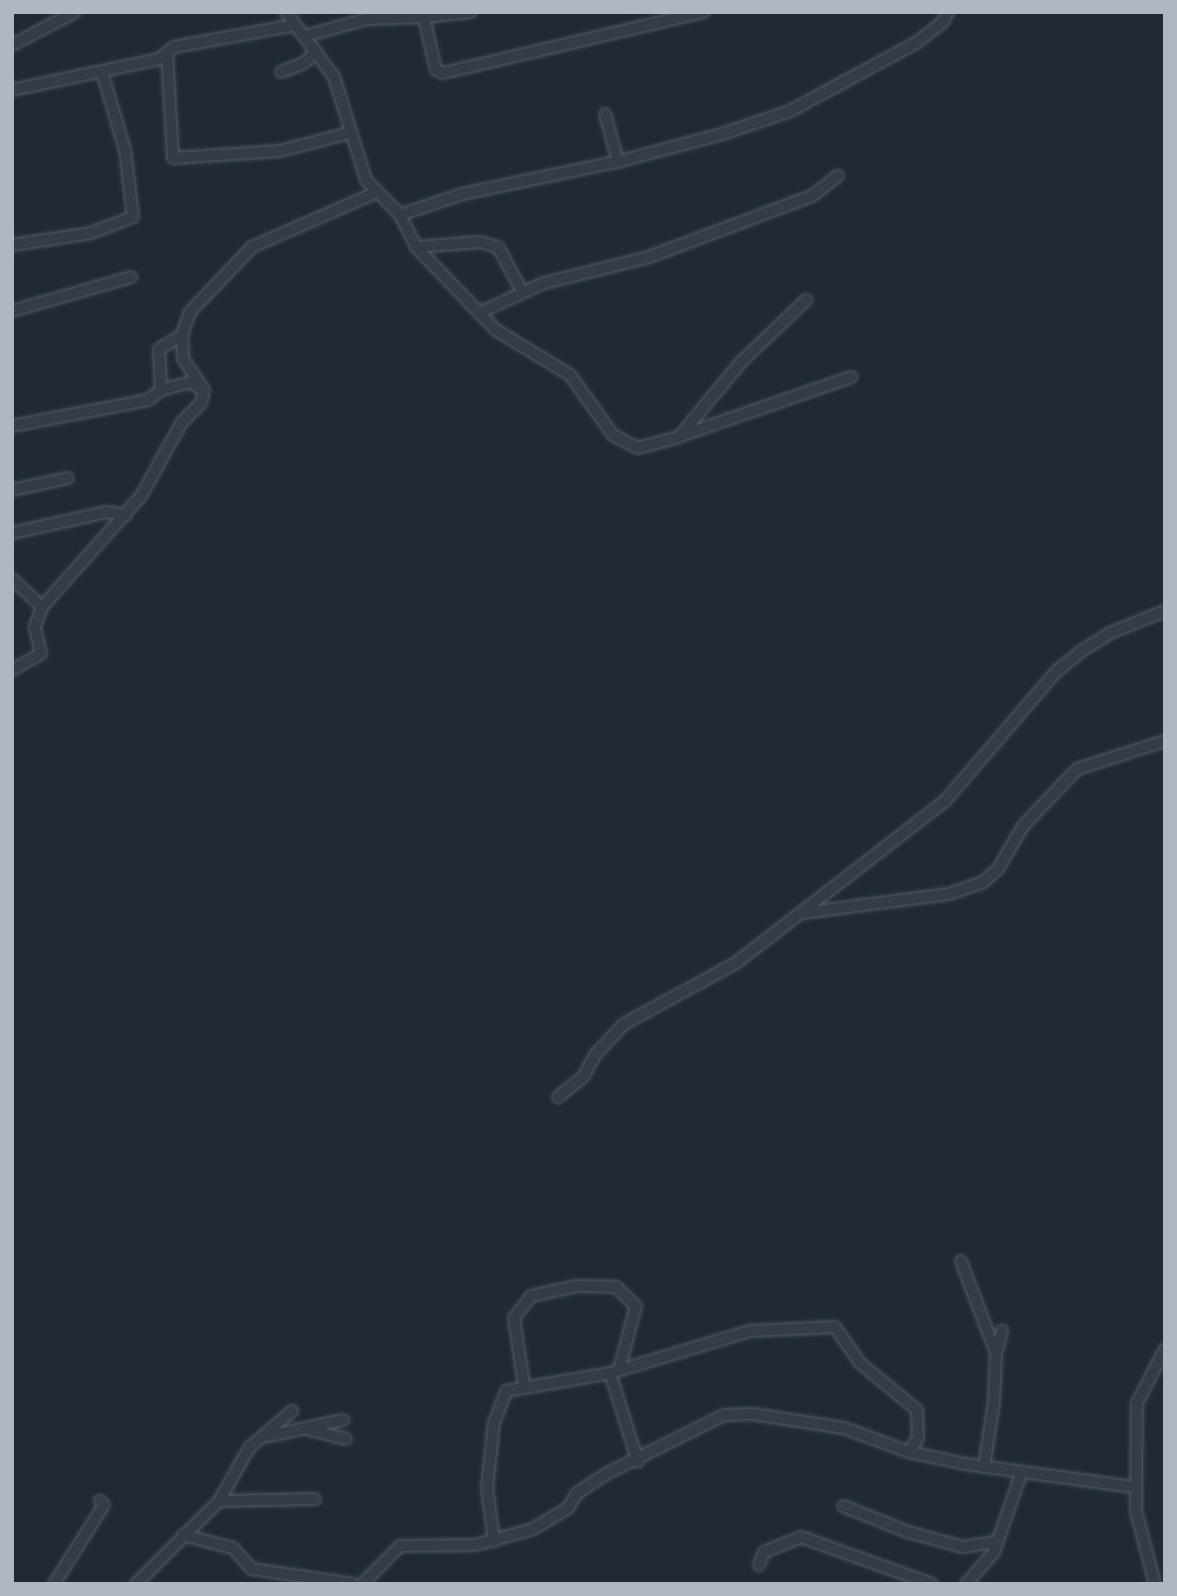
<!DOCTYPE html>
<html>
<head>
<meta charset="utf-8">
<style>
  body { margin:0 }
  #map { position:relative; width:1177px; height:1596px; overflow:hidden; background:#212a34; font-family:"Golos Text",sans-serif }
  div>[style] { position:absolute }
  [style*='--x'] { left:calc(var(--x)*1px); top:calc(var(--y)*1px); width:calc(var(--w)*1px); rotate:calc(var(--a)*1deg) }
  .roads { filter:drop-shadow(0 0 2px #525a63) drop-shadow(0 0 2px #525a63) }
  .minor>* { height:10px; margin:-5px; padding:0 5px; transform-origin:5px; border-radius:5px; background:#353c45 }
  span { translate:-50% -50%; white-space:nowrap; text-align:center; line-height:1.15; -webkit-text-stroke:7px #1a212a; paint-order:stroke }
  .frame { position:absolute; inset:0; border:14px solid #afb7c2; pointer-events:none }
</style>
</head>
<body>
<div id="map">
  <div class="roads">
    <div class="minor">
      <i style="--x:286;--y:12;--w:81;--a:53.6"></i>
      <i style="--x:334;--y:77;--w:108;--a:72.7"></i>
      <i style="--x:366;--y:180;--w:49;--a:45.8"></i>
      <i style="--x:400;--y:215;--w:65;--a:-18.7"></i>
      <i style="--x:462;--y:194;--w:161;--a:-11.8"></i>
      <i style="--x:620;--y:161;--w:106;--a:-14.8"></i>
      <i style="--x:722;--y:134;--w:72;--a:-18.7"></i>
      <i style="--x:790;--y:111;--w:143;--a:-28.4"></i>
      <i style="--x:916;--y:43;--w:33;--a:-38"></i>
      <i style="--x:942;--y:23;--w:13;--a:-61"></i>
      <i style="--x:426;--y:12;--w:5;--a:112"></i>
      <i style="--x:424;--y:17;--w:47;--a:-6.1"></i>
      <i style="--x:305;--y:36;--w:64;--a:-15.3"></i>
      <i style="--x:367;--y:19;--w:57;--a:-2"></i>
      <i style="--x:424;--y:17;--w:54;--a:77.2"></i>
      <i style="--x:436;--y:70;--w:8;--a:23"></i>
      <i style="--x:443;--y:73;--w:268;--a:-13.2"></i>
      <i style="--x:12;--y:45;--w:71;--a:-27.6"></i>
      <i style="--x:167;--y:53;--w:105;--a:86.7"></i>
      <i style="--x:173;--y:158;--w:107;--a:-3.7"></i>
      <i style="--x:280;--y:151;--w:71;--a:-14.6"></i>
      <i style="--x:281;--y:72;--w:25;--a:-21"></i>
      <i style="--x:304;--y:63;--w:17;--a:-45"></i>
      <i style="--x:12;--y:90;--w:150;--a:-11.9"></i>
      <i style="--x:159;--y:59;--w:19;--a:-39"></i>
      <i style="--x:174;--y:47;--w:123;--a:-10.3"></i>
      <i style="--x:605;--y:114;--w:50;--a:74.8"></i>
      <i style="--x:400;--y:215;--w:36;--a:63"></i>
      <i style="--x:416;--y:247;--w:115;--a:46.1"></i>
      <i style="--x:496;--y:330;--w:87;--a:31.3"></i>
      <i style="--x:570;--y:375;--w:74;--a:54.4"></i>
      <i style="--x:613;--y:435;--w:27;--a:28"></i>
      <i style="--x:637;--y:448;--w:43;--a:-14.7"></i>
      <i style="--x:679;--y:437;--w:97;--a:-50.4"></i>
      <i style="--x:741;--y:362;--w:90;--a:-43.6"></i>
      <i style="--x:12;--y:245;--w:80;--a:-8.6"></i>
      <i style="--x:91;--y:233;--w:45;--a:-20.9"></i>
      <i style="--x:133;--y:217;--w:67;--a:-96.8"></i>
      <i style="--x:125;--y:150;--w:81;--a:-106.4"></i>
      <i style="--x:416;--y:247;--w:64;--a:-4.5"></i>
      <i style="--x:480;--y:242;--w:19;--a:16"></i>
      <i style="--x:498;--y:247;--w:50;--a:61.4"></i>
      <i style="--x:12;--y:311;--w:124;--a:-15.9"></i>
      <i style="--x:479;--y:313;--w:72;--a:-24.8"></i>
      <i style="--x:544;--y:283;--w:105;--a:-13.8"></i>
      <i style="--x:646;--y:258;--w:177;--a:-20.5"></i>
      <i style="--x:812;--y:196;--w:33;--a:-38"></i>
      <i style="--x:161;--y:390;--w:41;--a:-92.8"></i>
      <i style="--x:159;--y:349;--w:27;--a:-31"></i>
      <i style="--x:12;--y:426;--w:138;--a:-10.8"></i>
      <i style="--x:148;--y:400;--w:16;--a:-38"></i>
      <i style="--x:161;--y:390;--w:30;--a:-15"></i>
      <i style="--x:190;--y:382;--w:12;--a:31"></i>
      <i style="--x:683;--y:435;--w:178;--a:-19"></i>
      <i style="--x:12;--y:490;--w:57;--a:-12.1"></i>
      <i style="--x:12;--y:533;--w:97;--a:-12.5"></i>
      <i style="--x:107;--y:512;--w:19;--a:9"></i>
      <i style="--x:12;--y:579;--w:41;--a:43"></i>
      <i style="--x:12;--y:670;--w:33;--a:-29"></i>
      <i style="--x:41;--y:654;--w:28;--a:-103"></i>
      <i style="--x:35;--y:627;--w:21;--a:-71"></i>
      <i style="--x:42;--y:607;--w:149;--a:-48.3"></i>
      <i style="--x:141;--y:496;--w:85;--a:-61"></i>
      <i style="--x:182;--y:422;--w:27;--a:-45"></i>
      <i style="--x:201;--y:403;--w:13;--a:-77"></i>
      <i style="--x:204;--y:390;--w:37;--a:-124"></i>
      <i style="--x:183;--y:359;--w:24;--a:-92"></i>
      <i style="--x:182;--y:335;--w:24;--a:-71"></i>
      <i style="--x:190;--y:312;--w:90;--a:-46.4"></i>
      <i style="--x:252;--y:247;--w:137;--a:-23.7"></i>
      <i style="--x:802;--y:913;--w:148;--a:-7.4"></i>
      <i style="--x:949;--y:894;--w:36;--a:-19"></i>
      <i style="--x:983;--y:882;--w:20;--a:-41"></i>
      <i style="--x:998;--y:869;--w:50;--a:-59.8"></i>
      <i style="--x:1023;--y:826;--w:79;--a:-46.5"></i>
      <i style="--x:1077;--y:769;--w:92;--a:-17.7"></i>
      <i style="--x:558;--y:1097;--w:32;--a:-39"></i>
      <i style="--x:583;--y:1077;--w:25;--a:-61"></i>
      <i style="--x:595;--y:1055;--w:42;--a:-46.9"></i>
      <i style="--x:624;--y:1024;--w:128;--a:-28.6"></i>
      <i style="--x:736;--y:963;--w:264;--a:-37.8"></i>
      <i style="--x:945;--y:801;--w:172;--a:-49.3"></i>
      <i style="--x:1057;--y:671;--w:33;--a:-39"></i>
      <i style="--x:1083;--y:650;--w:32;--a:-32"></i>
      <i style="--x:1110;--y:633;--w:59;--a:-21.8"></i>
      <i style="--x:961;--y:1261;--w:98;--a:69.2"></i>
      <i style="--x:996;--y:1353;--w:49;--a:92.3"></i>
      <i style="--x:994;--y:1402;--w:66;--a:98.7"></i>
      <i style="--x:997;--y:1350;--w:20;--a:-75"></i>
      <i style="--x:610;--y:1373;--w:146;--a:-16.7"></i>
      <i style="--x:750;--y:1331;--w:85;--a:-2.7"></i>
      <i style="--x:835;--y:1327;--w:44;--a:55.2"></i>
      <i style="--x:860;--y:1363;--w:74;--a:39.5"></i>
      <i style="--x:917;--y:1410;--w:28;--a:88"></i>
      <i style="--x:918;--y:1438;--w:17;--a:123"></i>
      <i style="--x:524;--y:1385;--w:68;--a:-98.5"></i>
      <i style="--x:514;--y:1318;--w:28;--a:-52"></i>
      <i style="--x:531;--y:1296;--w:47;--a:-12.3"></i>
      <i style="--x:577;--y:1286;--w:39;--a:1"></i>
      <i style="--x:616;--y:1287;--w:28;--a:44"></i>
      <i style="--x:636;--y:1306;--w:66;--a:104.9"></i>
      <i style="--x:310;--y:1430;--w:37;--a:14"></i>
      <i style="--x:269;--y:1436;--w:76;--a:-12.2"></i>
      <i style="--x:219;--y:1501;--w:96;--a:-1.2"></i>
      <i style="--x:843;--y:1506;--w:70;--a:21.8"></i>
      <i style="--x:908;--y:1532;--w:57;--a:15.3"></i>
      <i style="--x:963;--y:1547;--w:32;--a:-9"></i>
      <i style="--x:183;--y:1535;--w:52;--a:14.6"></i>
      <i style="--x:233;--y:1548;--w:28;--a:48"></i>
      <i style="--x:252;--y:1569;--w:102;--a:8.4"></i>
      <i style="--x:494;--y:1541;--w:53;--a:-97.5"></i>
      <i style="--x:487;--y:1488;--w:65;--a:-83.9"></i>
      <i style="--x:494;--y:1423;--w:34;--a:-69"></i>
      <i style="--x:506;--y:1391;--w:106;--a:-9.8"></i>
      <i style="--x:610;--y:1373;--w:93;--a:72.5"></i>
      <i style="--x:759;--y:1565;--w:14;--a:-69"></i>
      <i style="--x:764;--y:1552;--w:40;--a:-22"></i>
      <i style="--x:801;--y:1537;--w:139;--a:19.7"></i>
      <i style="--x:54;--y:1584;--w:93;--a:-57.7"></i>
      <i style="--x:104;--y:1505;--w:6;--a:-135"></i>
      <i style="--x:136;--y:1584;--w:117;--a:-45"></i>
      <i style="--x:219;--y:1501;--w:61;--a:-60.5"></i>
      <i style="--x:249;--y:1448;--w:57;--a:-40.7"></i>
      <i style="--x:362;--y:1584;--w:54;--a:-45"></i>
      <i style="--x:400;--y:1546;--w:75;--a:-0.8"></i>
      <i style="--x:475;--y:1545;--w:60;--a:-15.4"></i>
      <i style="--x:533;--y:1529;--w:41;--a:-31"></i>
      <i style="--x:568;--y:1508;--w:17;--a:-59"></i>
      <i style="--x:577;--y:1493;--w:35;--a:-33"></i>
      <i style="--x:606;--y:1474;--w:132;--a:-26.6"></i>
      <i style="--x:724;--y:1415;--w:28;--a:-2"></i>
      <i style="--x:752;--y:1414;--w:93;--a:8.7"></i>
      <i style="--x:844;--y:1428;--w:69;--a:20.3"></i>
      <i style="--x:909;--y:1452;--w:57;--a:12.1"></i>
      <i style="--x:965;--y:1464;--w:170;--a:7.8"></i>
      <i style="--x:966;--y:1584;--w:43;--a:-48.8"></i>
      <i style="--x:994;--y:1552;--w:83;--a:-70.9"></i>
      <i style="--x:1155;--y:1584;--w:75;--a:-104.6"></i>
      <i style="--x:1136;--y:1511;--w:108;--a:-89.5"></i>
      <i style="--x:1137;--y:1403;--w:61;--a:-62.6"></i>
    </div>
  </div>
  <div class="frame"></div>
</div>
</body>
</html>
